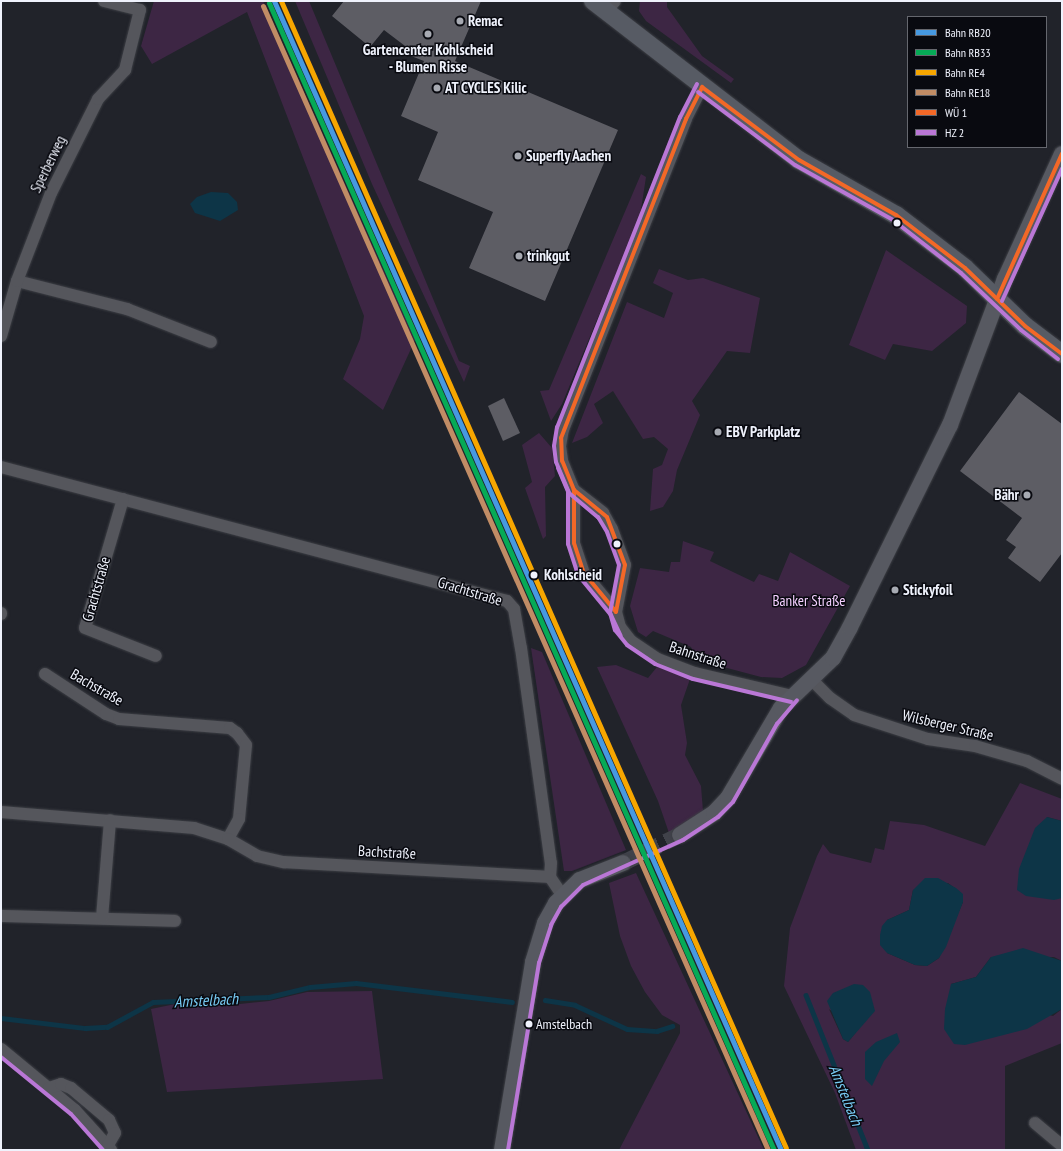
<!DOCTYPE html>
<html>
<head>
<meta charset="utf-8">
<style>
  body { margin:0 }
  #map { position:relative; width:1063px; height:1151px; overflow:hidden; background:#21232a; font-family:"PT Sans Narrow",sans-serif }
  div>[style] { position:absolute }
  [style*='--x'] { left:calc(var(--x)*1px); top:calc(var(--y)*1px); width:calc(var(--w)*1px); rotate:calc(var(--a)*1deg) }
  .green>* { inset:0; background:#3d2644 }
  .water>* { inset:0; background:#0d3547 }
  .stream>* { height:4.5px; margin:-2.25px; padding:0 2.25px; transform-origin:2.25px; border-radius:2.25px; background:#0d3547 }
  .building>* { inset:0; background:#5d5d64 }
  .secondary-tunnel>* { height:16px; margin-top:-8px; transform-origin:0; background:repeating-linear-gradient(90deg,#40424a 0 16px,transparent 0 24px) }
  .roads { filter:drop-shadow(0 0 1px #3c3e44) drop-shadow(0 0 1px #3c3e44) }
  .street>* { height:12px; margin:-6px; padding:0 6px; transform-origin:6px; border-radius:6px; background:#55565c }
  .secondary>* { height:16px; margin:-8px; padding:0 8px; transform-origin:8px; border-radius:8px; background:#575961 }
  .primary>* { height:18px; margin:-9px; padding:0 9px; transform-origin:9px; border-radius:9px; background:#575b64 }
  .bus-1>* { height:4px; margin:-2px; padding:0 2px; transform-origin:2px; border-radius:2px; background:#f36827 }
  .bus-2>* { height:4px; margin:-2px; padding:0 2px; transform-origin:2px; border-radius:2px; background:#ba77d6 }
  .rail-1>* { height:5px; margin:-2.5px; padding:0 2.5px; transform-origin:2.5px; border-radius:2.5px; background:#4699e1 }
  .rail-2>* { height:5px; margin:-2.5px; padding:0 2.5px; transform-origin:2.5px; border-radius:2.5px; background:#06aa56 }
  .rail-3>* { height:5px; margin:-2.5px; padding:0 2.5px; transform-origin:2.5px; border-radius:2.5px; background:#f7a600 }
  .rail-4>* { height:5px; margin:-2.5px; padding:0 2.5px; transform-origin:2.5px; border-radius:2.5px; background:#c18c65 }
  .dots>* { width:11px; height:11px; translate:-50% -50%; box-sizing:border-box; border:2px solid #090a10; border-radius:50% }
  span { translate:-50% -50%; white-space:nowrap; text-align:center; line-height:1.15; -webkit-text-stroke:3px #090a10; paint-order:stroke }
  .bus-label { font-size:14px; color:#eff2fc }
  .left { translate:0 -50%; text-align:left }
  .poi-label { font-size:15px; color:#eff2fc; font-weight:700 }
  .right { translate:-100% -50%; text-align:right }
  .street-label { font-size:15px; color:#eff2fc }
  .stop-label { font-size:15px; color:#eff2fc; font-weight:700 }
  .park-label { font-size:15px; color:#f4cfff }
  .water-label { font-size:16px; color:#77caf3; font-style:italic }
  .frame { position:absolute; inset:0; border:2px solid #eff2fc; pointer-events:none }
  .legend { position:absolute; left:907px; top:16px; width:140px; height:132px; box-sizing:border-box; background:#090a10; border:1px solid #65676e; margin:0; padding:5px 7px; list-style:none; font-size:12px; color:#eff2fc }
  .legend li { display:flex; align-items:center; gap:8px; height:20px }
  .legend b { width:20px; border:1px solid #65676e }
</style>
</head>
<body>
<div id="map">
  <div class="green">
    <i style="clip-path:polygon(154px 1px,263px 1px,415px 340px,383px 410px,343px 379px,360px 339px,364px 316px,247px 12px,152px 64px,141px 46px)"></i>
    <i style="clip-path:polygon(295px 1px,309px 1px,459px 361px,470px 366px,464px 382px,372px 184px)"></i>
    <i style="clip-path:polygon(640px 1px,667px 1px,667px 7px,702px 56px,734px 79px,731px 83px,646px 21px,639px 11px)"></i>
    <i style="clip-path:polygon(641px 174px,646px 177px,640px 216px,562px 404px,551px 421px,540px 391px,549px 390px)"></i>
    <i style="clip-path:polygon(886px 250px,967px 306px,966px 323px,932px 351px,893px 344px,885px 360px,849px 345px)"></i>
    <i style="clip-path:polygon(659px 269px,688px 280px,703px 278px,760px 298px,750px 353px,727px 351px,692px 401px,700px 415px,677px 470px,673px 491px,663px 507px,650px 511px,653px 469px,662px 465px,668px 449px,654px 437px,643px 439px,613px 391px,594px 404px,603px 423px,587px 437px,572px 443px,627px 302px,664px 318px,673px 293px,653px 283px)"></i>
    <i style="clip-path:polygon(539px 433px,552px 448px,555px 476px,545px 487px,546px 536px,543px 539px,525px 488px,532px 482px,522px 445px)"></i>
    <i style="clip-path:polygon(683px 541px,714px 552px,710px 561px,754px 582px,759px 574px,778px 581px,790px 552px,850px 586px,806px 665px,782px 678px,761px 677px,697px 660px,691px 647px,653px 631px,646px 637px,638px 632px,630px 606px,640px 568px,669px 572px,671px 562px,680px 562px)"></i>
    <i style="clip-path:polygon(531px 648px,542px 652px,626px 850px,572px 871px,564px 871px)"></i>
    <i style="clip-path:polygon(616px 665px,648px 678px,657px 667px,690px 679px,681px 705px,687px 743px,685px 755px,701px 786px,703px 811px,669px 833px,658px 801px,597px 667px)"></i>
    <i style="clip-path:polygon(evenodd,1020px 783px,1062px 799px,1062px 821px,1047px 817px,1041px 898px,1062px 898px,1062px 961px,1054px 957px,991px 957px,976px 977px,951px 984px,1053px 1016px,1062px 1009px,1062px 1043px,1005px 1066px,1005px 1150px,856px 1150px,835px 1093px,784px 986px,790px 928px,817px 856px,823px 844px,830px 853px,871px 863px,875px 848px,884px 850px,890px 821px,924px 825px,985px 846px,1020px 783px,948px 883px,962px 894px,963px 902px,939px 958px,927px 966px,915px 965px,887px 953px,887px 920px,909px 910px,913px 890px,948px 883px,1020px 783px,829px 1009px,857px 1031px,848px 1042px,843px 1039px,829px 1009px)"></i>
    <i style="clip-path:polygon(636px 873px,764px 1150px,619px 1150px,680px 1033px,680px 1025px,662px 1015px,645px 992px,631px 966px,620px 936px,609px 883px)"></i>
    <i style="clip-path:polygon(372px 991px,383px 1079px,167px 1092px,151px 1009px,185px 1002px,204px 1005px,240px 1004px,269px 1001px,307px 992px)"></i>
  </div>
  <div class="water">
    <i style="clip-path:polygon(211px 192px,228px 193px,237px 202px,238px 210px,220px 221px,195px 213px,190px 204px,197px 197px)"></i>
    <i style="clip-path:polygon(1047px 817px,1062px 821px,1062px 898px,1054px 900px,1026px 896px,1017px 890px,1019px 869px,1035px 828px)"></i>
    <i style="clip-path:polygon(925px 878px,938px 878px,956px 888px,963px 894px,963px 902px,946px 947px,939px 958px,927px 966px,915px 965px,887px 953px,880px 945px,880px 935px,882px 926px,887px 920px,909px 910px,913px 890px)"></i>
    <i style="clip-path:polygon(1023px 948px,1062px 961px,1062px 1009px,1027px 1029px,965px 1045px,954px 1044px,944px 1029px,945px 1009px,951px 984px,976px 977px,991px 957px)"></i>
    <i style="clip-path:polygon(854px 984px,863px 985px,870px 992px,875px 1011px,848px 1042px,843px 1039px,827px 1001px,833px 993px)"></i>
    <i style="clip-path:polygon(897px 1033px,900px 1042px,884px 1061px,872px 1086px,865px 1079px,865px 1052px,876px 1042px)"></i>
  </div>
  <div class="stream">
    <i style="--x:806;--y:995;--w:167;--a:68.2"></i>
    <i style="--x:545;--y:1000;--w:30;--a:9"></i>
    <i style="--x:575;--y:1005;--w:57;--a:24.8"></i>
    <i style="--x:627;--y:1029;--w:30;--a:4"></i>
    <i style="--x:657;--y:1031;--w:16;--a:-18"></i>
    <i style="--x:1;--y:1018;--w:85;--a:6.8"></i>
    <i style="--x:85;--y:1028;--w:22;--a:-3"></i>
    <i style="--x:107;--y:1027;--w:52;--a:-28.5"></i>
    <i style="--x:153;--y:1002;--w:116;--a:-2.5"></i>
    <i style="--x:269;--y:997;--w:42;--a:-13.7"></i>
    <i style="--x:310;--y:987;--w:46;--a:-5"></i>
    <i style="--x:356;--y:983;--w:157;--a:6.9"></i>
  </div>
  <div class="building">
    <i style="clip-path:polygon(344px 1px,481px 1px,455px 61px,618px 130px,545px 301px,469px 268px,493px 212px,418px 180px,438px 132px,401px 116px,424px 61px,411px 56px,413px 52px,384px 30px,370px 47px,332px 16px)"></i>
    <i style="clip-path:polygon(1019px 392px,1062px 424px,1062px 553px,1040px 582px,1008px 558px,1016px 547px,1006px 540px,1022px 518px,960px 471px)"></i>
    <i style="clip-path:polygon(504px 398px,520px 433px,503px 441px,488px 406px)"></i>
  </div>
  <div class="secondary-tunnel">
    <i style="--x:623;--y:863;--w:64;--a:-26.2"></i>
  </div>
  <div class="roads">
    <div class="street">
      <i style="--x:606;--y:11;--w:13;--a:-48"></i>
      <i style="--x:702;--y:87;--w:36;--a:117"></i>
      <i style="--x:686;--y:119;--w:334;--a:111.6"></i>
      <i style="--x:563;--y:429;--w:17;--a:100"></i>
      <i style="--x:560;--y:446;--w:15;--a:82"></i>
      <i style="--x:562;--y:461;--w:31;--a:68"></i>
      <i style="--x:574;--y:490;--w:37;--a:38"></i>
      <i style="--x:603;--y:513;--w:18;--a:61"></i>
      <i style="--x:612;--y:529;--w:38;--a:70"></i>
      <i style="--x:625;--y:565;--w:48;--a:100.8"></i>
      <i style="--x:616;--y:612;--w:16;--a:75"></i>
      <i style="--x:620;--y:627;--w:18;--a:52"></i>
      <i style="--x:631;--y:641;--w:32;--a:34"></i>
      <i style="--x:658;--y:659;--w:40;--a:21"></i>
      <i style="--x:695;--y:673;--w:100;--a:13.3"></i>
      <i style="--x:17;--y:281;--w:114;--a:14.3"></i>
      <i style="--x:127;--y:309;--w:90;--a:21.4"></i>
      <i style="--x:1;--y:336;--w:57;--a:-73.8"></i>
      <i style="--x:17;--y:281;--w:94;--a:-68.9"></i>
      <i style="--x:51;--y:193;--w:105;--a:-63.4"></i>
      <i style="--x:98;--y:99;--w:40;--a:-47"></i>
      <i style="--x:125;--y:70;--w:62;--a:-76"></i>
      <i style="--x:140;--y:10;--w:37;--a:-166"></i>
      <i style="--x:1;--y:467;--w:523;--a:14.83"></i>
      <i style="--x:507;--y:601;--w:11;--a:49"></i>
      <i style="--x:514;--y:609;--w:40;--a:80"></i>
      <i style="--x:521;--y:648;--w:217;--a:82.1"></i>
      <i style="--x:551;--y:863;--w:14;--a:94"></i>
      <i style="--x:550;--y:877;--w:23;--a:56"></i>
      <i style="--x:574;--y:490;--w:53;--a:90"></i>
      <i style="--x:574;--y:543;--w:32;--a:72"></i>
      <i style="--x:584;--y:573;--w:50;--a:50.6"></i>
      <i style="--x:123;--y:499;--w:134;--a:106.4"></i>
      <i style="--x:85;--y:628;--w:76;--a:21.5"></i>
      <i style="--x:1;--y:614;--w:1;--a:-90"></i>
      <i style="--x:45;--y:674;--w:73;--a:33.3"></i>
      <i style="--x:106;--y:714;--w:14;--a:21"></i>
      <i style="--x:119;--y:719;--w:111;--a:4.6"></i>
      <i style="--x:230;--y:728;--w:9;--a:36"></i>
      <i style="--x:237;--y:733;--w:15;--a:53"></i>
      <i style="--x:246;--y:745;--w:74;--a:95.4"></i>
      <i style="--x:239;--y:819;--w:23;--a:119"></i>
      <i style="--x:812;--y:680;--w:25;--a:45"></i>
      <i style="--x:830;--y:698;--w:29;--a:35"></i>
      <i style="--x:854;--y:715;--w:78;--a:18"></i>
      <i style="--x:928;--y:739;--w:48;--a:8.5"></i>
      <i style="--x:975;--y:746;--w:54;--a:16.1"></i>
      <i style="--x:1027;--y:761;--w:39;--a:27"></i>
      <i style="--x:1;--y:812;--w:194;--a:4.7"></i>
      <i style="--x:194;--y:828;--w:36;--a:18"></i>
      <i style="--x:228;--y:839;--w:34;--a:30"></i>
      <i style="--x:257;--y:856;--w:28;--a:13"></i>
      <i style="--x:284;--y:862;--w:266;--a:3.2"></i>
      <i style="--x:1;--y:916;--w:174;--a:1.6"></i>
      <i style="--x:102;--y:918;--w:98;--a:-85.3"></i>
      <i style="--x:1;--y:1049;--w:96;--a:39.5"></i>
      <i style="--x:75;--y:1110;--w:54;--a:48"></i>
      <i style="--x:49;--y:1088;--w:13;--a:-18"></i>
      <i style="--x:61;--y:1084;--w:11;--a:22"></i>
      <i style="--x:71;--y:1088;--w:50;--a:40.1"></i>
      <i style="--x:109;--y:1120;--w:14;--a:65"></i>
      <i style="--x:115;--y:1133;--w:14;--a:120"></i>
      <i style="--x:1035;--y:1123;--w:35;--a:40"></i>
    </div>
    <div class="secondary">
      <i style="--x:680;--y:835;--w:40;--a:-32.9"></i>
      <i style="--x:714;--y:813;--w:21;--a:-47"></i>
      <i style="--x:728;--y:798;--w:104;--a:-59.5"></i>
      <i style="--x:781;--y:708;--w:72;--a:-43.9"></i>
      <i style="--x:833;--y:658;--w:35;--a:-61"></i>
      <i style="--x:850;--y:627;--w:225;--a:-63.7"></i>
      <i style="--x:950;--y:425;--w:156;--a:-69.4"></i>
      <i style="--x:1005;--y:279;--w:137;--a:-65.5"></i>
      <i style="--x:502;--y:1150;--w:191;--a:-80.6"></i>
      <i style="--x:533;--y:962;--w:41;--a:-72.9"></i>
      <i style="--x:545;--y:923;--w:23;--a:-61"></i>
      <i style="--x:556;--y:903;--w:33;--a:-44"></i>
      <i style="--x:580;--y:880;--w:46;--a:-21.6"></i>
    </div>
    <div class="primary">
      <i style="--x:593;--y:1;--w:260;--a:37.7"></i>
      <i style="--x:799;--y:160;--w:112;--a:29.6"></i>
      <i style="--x:896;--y:215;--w:87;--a:37.5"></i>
      <i style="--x:965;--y:268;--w:83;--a:44"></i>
      <i style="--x:1025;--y:326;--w:46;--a:37.1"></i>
    </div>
  </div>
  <div class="bus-1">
    <i style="--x:702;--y:87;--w:121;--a:37"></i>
    <i style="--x:799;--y:160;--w:112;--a:29.6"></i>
    <i style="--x:896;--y:215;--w:87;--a:37.5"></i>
    <i style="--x:965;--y:268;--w:83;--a:44"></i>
    <i style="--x:1025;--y:326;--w:46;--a:37.1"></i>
    <i style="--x:997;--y:299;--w:159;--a:-65.9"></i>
    <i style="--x:574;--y:490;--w:53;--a:90"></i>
    <i style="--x:574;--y:543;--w:32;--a:72"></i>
    <i style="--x:584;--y:573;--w:50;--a:50.6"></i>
    <i style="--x:616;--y:612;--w:48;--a:-79.2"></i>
    <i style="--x:625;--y:565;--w:51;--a:-110.6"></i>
    <i style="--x:607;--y:517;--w:43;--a:-140.7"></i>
    <i style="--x:574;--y:490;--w:31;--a:-112"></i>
    <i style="--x:562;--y:461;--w:23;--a:-92"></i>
    <i style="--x:561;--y:438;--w:343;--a:-68.6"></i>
    <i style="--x:686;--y:119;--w:36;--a:-63"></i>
  </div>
  <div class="bus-2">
    <i style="--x:697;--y:84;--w:37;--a:117"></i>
    <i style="--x:680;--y:117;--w:334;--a:111.6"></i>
    <i style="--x:557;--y:427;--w:19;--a:99"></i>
    <i style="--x:554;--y:446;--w:16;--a:83"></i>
    <i style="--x:556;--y:462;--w:34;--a:67"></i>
    <i style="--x:569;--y:493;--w:38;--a:40"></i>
    <i style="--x:598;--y:517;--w:17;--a:59"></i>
    <i style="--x:607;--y:532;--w:35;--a:70"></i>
    <i style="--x:619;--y:565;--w:49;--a:100.6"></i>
    <i style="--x:610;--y:613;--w:18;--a:74"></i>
    <i style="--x:615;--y:630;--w:19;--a:51"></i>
    <i style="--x:627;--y:645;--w:34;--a:34"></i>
    <i style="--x:655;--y:664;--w:41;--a:21.5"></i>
    <i style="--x:693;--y:679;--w:101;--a:13.2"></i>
    <i style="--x:698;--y:92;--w:121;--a:37"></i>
    <i style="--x:795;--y:165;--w:112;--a:29.3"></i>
    <i style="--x:893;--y:220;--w:86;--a:37.9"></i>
    <i style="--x:961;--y:273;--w:83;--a:43.5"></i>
    <i style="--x:1021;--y:330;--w:47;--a:38.1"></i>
    <i style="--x:1002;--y:301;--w:145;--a:-65.6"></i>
    <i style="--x:558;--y:468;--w:25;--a:67"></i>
    <i style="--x:568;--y:491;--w:53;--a:90"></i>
    <i style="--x:568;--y:544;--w:33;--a:72"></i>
    <i style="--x:578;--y:575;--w:52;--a:50.5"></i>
    <i style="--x:611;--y:615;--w:23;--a:65"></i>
    <i style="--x:1;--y:1057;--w:90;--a:39.2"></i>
    <i style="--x:71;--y:1114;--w:48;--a:48.4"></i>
    <i style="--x:508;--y:1150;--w:190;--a:-80.6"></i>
    <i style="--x:539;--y:963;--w:40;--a:-72"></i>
    <i style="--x:551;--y:925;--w:21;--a:-61"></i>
    <i style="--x:561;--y:907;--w:31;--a:-45"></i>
    <i style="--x:583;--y:885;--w:110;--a:-24.2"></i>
    <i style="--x:683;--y:840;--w:42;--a:-33.3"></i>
    <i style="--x:718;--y:817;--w:21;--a:-45"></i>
    <i style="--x:733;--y:802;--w:90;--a:-60.6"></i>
    <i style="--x:777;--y:724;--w:31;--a:-50"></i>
  </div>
  <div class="rail-1">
    <i style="--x:274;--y:1;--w:1256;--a:66.19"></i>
  </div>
  <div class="rail-2">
    <i style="--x:269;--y:3;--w:1253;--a:66.24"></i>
  </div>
  <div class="rail-3">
    <i style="--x:281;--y:1;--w:1253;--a:66.24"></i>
  </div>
  <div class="rail-4">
    <i style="--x:263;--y:6;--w:1251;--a:66.18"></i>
  </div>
  <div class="dots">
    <i style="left:460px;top:21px;background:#a7aab2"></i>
    <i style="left:428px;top:34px;background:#a7aab2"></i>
    <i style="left:437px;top:88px;background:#a7aab2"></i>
    <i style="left:518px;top:156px;background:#a7aab2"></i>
    <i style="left:897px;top:223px;background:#eff2fc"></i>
    <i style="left:519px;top:256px;background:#a7aab2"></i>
    <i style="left:718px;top:432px;background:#a7aab2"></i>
    <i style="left:1027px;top:495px;background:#a7aab2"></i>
    <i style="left:617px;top:544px;background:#eff2fc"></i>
    <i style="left:534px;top:575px;background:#eff2fc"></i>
    <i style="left:895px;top:590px;background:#a7aab2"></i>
    <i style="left:529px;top:1024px;background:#eff2fc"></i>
  </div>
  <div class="bus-label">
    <span class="left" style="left:536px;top:1024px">Amstelbach</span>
  </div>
  <div class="poi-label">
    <span class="left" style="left:468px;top:21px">Remac</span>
    <span style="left:428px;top:58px">Gartencenter Kohlscheid<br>- Blumen Risse</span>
    <span class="left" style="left:445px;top:88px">AT CYCLES Kilic</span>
    <span class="left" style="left:526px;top:156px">Superfly Aachen</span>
    <span class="left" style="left:527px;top:256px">trinkgut</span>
    <span class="left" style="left:726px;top:432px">EBV Parkplatz</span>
    <span class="right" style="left:1019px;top:495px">Bähr</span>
    <span class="left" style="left:903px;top:590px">Stickyfoil</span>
  </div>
  <div class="street-label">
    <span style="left:48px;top:164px;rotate:-64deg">Sperberweg</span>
    <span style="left:96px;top:589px;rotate:-74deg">Grachtstraße</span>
    <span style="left:470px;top:591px;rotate:17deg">Grachtstraße</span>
    <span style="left:698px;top:655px;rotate:18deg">Bahnstraße</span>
    <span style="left:97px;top:687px;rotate:30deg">Bachstraße</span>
    <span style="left:948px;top:725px;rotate:13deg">Wilsberger Straße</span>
    <span style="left:387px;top:852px;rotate:3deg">Bachstraße</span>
  </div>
  <div class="stop-label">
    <span class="left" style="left:544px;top:575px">Kohlscheid</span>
  </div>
  <div class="park-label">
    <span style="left:809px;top:601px">Banker Straße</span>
  </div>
  <div class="water-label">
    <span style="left:206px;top:1000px;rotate:-3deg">Amstelbach</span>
    <span style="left:846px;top:1095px;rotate:68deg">Amstelbach</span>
  </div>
  <div class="frame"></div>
  <ul class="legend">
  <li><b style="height:5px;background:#4699e1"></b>Bahn RB20</li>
  <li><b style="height:5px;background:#06aa56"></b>Bahn RB33</li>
  <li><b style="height:5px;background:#f7a600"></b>Bahn RE4</li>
  <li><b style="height:5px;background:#c18c65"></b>Bahn RE18</li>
  <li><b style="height:5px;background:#f36827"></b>WÜ 1</li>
  <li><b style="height:5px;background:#ba77d6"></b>HZ 2</li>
  </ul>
</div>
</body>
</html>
